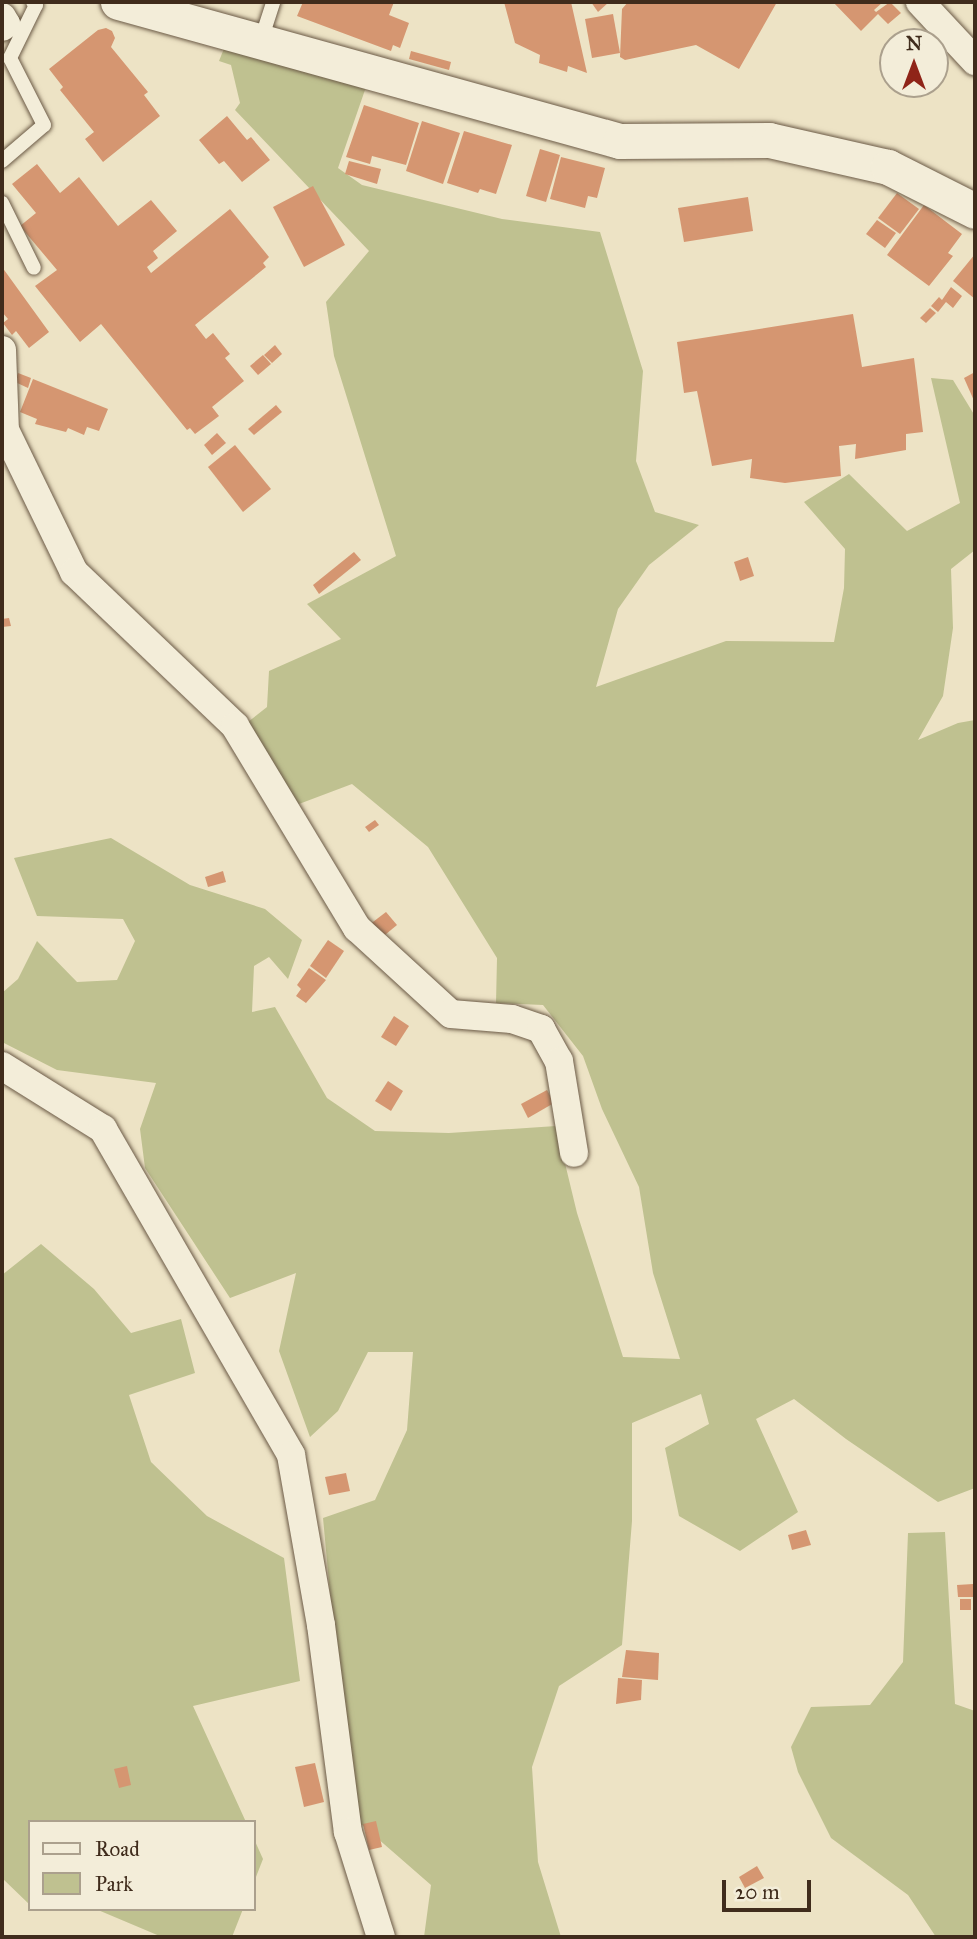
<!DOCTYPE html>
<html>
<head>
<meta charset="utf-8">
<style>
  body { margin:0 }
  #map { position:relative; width:977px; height:1939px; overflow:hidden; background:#ede3c5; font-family:"IM FELL Great Primer",serif }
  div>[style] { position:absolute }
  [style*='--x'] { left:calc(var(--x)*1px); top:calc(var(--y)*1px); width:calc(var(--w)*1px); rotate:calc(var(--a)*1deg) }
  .green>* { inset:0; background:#bfc190 }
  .building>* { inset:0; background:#d59671 }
  .roads { filter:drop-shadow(0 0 2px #6b5a46) drop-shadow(0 0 2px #6b5a46) }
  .service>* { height:14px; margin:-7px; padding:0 7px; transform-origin:7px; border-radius:7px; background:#f3edd9 }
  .minor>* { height:28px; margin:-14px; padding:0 14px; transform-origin:14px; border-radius:14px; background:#f3edd9 }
  .tertiary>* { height:35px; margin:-17.5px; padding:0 17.5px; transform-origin:17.5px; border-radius:17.5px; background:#f3edd9 }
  span { translate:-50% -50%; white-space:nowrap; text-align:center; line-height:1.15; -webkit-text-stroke:7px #f3edd9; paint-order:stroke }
  .frame { position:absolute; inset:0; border:4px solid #402c1c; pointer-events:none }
  .legend { position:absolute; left:28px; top:1820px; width:228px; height:91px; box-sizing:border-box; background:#f3edd9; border:2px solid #aba08d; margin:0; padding:9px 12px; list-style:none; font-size:21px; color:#402c1c }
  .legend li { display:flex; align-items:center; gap:14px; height:35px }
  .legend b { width:35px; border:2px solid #aba08d }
  .north { position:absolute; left:879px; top:28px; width:70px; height:70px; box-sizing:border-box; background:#f3edd9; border:2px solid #aba08d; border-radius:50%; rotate:0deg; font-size:19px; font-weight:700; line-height:28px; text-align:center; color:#402c1c }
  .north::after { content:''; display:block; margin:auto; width:24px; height:32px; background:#8f2418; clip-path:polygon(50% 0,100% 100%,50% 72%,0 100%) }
  .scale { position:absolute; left:722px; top:1880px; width:89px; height:32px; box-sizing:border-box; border:4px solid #402c1c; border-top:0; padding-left:9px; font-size:21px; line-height:24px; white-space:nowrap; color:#402c1c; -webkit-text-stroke:5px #f3edd9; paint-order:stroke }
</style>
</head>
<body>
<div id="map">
  <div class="green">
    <i style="clip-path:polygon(225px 46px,366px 87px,338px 168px,362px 185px,502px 219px,600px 232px,643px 371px,636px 461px,655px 512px,699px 525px,649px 565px,618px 609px,596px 687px,726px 641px,834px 642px,844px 588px,845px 549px,804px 502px,849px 474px,907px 531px,960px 503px,931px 378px,953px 380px,975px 416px,975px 550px,951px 569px,953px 628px,943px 696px,918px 740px,958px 723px,975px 720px,975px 1488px,938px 1502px,846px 1439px,794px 1399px,756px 1419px,798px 1512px,740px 1551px,679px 1516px,665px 1448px,709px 1424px,701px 1394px,632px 1423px,632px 1521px,622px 1645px,559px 1686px,532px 1767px,538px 1862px,561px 1937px,424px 1937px,431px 1885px,361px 1824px,338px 1679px,323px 1518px,375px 1500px,407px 1430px,413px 1352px,368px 1352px,338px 1411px,310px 1437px,279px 1351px,296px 1273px,230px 1298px,145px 1168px,140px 1129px,156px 1083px,57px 1070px,2px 1042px,2px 993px,18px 979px,37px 941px,77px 982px,117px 980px,135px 941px,123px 919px,37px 916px,14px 858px,111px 838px,190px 885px,265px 909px,302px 940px,288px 979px,269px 957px,254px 966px,252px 1012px,275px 1007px,327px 1098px,375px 1131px,449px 1133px,556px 1126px,577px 1213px,623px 1357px,680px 1359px,653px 1273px,639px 1187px,602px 1109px,583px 1056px,543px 1005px,496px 1003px,497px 958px,428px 847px,352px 784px,291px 807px,248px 722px,267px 707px,269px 671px,341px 639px,307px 604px,396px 556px,334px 356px,326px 302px,369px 251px,235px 110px,240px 103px,231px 65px,219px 61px)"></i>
    <i style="clip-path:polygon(41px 1244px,94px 1289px,131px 1333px,181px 1319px,195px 1373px,129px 1395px,151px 1462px,207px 1516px,284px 1558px,300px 1681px,193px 1706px,246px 1822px,30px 1822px,30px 1905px,2px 1878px,2px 1275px)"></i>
    <i style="clip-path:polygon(945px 1532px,955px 1704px,975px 1711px,975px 1937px,936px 1937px,908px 1895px,831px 1838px,798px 1772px,791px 1747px,811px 1707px,870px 1705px,903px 1662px,908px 1533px)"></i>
    <i style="clip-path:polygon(254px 1839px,263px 1859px,254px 1882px)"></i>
    <i style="clip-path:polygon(78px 1909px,243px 1909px,232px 1937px,162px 1937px,98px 1910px)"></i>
  </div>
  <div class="building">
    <i style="clip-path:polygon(303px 2px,394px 2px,389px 15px,409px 23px,400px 48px,393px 45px,391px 51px,297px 16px)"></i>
    <i style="clip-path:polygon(504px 2px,571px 2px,587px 73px,568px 66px,567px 72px,539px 63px,540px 55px,515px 43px)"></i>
    <i style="clip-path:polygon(591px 2px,609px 2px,598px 12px)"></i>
    <i style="clip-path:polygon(628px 2px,777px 2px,739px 69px,696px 45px,625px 60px,620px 57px,622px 9px)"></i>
    <i style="clip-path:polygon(833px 2px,883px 2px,874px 10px,876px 12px,890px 2px,901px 13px,888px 24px,878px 14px,861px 31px)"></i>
    <i style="clip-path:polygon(613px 14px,620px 53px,592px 58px,585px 19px)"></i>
    <i style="clip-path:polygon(106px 28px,112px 31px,115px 38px,111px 47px,148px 92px,144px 95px,160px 116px,103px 162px,85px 139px,94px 132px,60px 90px,63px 87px,49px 69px,98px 30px)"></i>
    <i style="clip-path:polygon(411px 51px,451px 62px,449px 70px,409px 59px)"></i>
    <i style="clip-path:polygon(364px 105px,419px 123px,406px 165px,372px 156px,370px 164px,346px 157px)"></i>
    <i style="clip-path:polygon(227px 116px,247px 140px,251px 137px,270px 160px,242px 182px,224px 161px,219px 164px,199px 140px)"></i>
    <i style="clip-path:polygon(422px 121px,460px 133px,443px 184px,406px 171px)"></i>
    <i style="clip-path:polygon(464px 131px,512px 145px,496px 194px,480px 189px,478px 193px,447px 183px)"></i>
    <i style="clip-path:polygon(540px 149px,560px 155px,546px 202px,526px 196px)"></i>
    <i style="clip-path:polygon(561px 157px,605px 168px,597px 198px,588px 196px,585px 208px,550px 199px)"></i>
    <i style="clip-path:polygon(349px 161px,381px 169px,377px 184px,345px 174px)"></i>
    <i style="clip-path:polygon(37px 164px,60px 193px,79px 177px,118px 226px,151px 200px,177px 231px,153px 251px,158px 258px,147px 267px,151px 273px,230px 209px,269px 257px,263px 263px,266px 267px,195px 325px,206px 339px,213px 333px,230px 354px,225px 358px,244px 381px,212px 407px,219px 416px,195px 434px,190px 428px,187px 430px,101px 324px,80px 342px,35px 286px,57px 270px,20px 226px,36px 213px,12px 184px)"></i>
    <i style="clip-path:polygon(313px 186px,345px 245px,304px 267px,273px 207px)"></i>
    <i style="clip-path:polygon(897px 193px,919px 209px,900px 234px,878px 218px)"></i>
    <i style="clip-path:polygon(748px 197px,753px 231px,684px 242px,678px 208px)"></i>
    <i style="clip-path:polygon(924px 205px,962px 234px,948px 253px,953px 256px,929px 286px,887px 255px)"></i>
    <i style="clip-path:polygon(877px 220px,896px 233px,885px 248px,866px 234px)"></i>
    <i style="clip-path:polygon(975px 254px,975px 299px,953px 281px)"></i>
    <i style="clip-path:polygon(2px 267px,49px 332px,29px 348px,16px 331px,12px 335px,3px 323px,8px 319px,2px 312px)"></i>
    <i style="clip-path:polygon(951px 287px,962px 296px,953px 308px,946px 302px,938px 312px,931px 306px,939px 297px,942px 300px)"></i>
    <i style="clip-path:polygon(930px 308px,936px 313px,926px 323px,920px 318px)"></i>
    <i style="clip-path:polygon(853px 314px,862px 367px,914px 358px,923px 432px,906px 434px,906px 450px,855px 459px,856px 444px,839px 446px,841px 476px,785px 483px,750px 478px,752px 459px,712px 466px,697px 391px,684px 393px,677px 342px)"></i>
    <i style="clip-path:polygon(275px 345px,282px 354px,272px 363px,264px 355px)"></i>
    <i style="clip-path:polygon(263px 355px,271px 364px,258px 375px,250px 366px)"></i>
    <i style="clip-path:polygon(975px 372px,975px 403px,964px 378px)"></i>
    <i style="clip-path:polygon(18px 373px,31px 378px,28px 388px,15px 382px)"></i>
    <i style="clip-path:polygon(33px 379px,108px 409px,99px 431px,87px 427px,84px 435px,68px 428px,66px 432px,35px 424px,37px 419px,20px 412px)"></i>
    <i style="clip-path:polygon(276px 405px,282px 412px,254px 435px,248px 429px)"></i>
    <i style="clip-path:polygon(217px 433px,226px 443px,212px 455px,204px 445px)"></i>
    <i style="clip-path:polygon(235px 445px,271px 489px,243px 512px,208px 467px)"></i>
    <i style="clip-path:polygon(354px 552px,361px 560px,319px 594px,313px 585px)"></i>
    <i style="clip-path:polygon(748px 557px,754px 576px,740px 581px,734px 562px)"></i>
    <i style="clip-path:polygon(9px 618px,11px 626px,2px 627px,2px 619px)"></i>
    <i style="clip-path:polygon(375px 820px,379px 825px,369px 832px,365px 827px)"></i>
    <i style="clip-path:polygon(223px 871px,226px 882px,208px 887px,205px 877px)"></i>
    <i style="clip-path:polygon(386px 912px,397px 925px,380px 939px,369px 925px)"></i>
    <i style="clip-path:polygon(328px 940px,344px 951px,326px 978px,310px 966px)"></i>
    <i style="clip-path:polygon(309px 968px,326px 980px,306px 1003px,296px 996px,301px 989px,297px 985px)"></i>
    <i style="clip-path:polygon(394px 1016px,409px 1026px,396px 1046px,381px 1037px)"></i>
    <i style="clip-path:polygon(388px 1081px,403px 1091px,391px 1111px,375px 1101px)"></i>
    <i style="clip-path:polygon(547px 1090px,554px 1103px,528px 1118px,521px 1104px)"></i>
    <i style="clip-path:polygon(346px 1473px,350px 1491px,329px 1495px,325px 1477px)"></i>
    <i style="clip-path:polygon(806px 1530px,811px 1545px,792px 1550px,788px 1535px)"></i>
    <i style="clip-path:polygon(973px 1584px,973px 1597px,958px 1597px,957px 1585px)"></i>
    <i style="clip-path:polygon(960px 1599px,971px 1599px,971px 1610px,960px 1610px)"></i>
    <i style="clip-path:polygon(626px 1650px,659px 1653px,658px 1680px,622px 1677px)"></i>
    <i style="clip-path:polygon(618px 1678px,642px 1680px,641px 1700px,616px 1704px)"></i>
    <i style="clip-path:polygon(315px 1763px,324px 1802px,304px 1807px,295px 1767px)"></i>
    <i style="clip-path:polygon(127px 1766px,131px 1785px,119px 1788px,114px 1769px)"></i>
    <i style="clip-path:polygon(376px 1821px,382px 1847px,369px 1850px,363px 1824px)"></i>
    <i style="clip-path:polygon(757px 1866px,764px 1878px,745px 1888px,739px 1877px)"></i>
  </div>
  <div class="roads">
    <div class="service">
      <i style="--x:261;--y:40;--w:40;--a:-72"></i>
      <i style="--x:2;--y:161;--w:55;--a:-40.6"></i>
      <i style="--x:44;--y:125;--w:75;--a:-116.9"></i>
      <i style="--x:10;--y:58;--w:59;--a:-63.9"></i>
      <i style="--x:36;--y:5;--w:4;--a:-135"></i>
      <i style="--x:2;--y:203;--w:72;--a:63.8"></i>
    </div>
    <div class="minor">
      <i style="--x:920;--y:2;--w:81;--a:47"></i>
      <i style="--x:2;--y:17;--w:8;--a:60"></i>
      <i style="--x:6;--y:24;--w:5;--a:143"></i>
      <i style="--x:2;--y:350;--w:80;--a:87.9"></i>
      <i style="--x:5;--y:430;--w:158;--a:64.1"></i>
      <i style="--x:74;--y:572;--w:223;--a:43.7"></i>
      <i style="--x:235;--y:726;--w:236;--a:58.9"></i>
      <i style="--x:357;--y:928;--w:127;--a:42.5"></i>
      <i style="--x:451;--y:1014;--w:61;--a:4.7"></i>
      <i style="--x:512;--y:1019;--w:31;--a:19"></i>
      <i style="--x:541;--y:1029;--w:37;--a:61"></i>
      <i style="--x:559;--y:1061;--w:93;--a:80.7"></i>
      <i style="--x:2;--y:1066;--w:119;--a:32"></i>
      <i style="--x:103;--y:1129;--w:376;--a:60"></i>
      <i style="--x:291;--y:1455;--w:173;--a:80"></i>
      <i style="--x:321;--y:1625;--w:209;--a:82.6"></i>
      <i style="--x:348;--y:1832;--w:110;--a:72.6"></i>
    </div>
    <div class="tertiary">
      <i style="--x:118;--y:2;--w:521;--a:15.48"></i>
      <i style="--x:620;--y:141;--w:149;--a:-0.4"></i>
      <i style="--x:769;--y:140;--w:122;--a:12.8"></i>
      <i style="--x:888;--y:167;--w:97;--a:26.8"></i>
    </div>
  </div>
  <div class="frame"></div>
  <ul class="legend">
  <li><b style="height:9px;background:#f3edd9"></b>Road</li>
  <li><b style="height:19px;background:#bfc190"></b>Park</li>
  </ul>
  <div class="north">N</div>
  <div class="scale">20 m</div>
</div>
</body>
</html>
